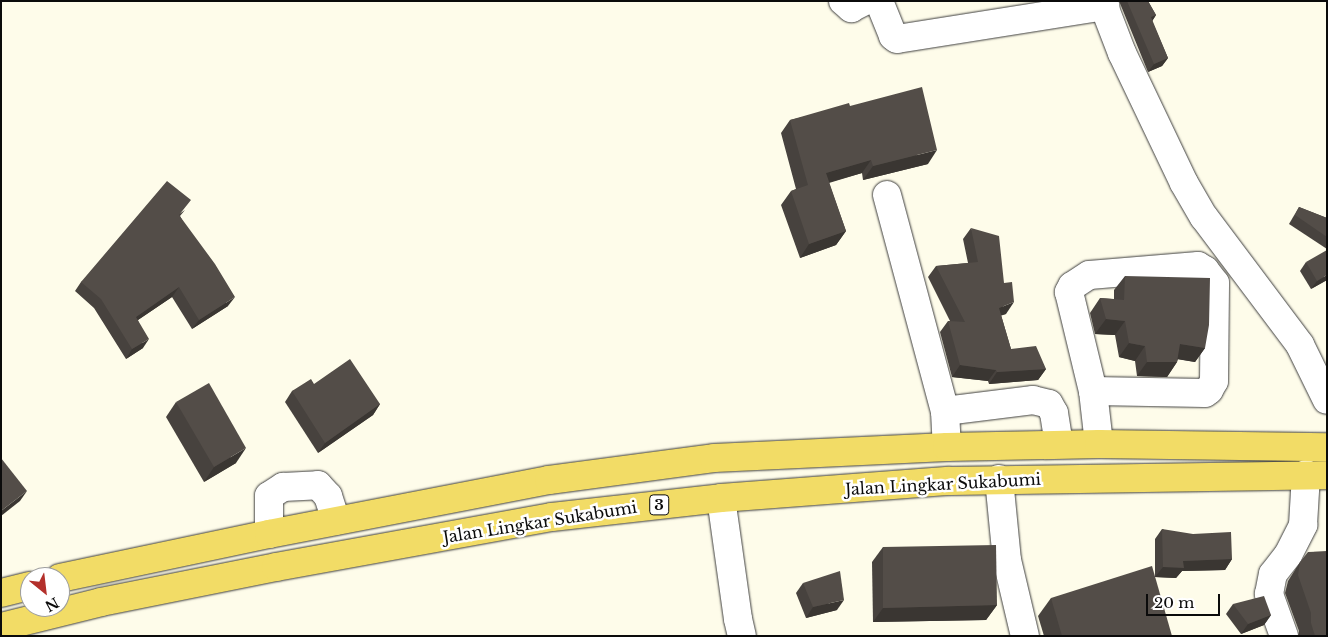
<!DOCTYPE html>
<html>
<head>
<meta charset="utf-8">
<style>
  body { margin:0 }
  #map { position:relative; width:1328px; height:637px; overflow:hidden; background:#fefcea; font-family:"Libre Baskerville",serif }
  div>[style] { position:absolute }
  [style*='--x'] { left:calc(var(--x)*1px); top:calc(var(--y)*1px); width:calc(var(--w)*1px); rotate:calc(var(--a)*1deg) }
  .roads { filter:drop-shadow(0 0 1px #3e3e3e) drop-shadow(0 0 1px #3e3e3e) }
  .minor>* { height:28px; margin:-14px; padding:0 14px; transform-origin:14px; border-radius:14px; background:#fff }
  .major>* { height:28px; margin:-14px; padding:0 14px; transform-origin:14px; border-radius:14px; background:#f2dc66 }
  .wall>* { inset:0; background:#47423e }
  .shaded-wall>* { inset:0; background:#3a3632 }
  .building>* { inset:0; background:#534d48 }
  span { translate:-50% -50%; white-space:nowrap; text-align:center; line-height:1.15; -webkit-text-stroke:5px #fff; paint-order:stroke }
  .shield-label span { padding:1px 4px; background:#fff; border:1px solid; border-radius:4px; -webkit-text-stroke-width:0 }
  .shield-label { font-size:15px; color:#0b0b0b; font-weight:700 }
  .street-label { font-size:16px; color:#0b0b0b }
  .frame { position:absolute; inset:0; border:2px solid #0b0b0b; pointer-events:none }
  .north { position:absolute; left:20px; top:567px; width:50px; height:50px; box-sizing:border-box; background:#fff; border:1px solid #9d9d9d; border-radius:50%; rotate:151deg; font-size:14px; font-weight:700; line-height:20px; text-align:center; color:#0b0b0b }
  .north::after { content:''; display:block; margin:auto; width:18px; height:22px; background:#b3302b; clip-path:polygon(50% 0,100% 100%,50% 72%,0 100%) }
  .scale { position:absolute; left:1146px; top:594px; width:74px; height:22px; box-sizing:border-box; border:2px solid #0b0b0b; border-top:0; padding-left:6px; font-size:15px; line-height:18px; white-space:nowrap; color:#0b0b0b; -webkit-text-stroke:4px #fff; paint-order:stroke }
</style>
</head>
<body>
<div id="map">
  <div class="roads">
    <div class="minor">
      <i style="--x:843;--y:1;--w:11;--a:41"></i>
      <i style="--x:851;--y:8;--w:16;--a:-27"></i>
      <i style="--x:879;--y:1;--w:38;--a:68"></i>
      <i style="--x:893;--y:36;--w:5;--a:37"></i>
      <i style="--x:897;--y:39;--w:211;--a:-9"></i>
      <i style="--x:1102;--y:1;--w:56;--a:69"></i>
      <i style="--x:1122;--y:53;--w:144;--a:64.5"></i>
      <i style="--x:1184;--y:183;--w:39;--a:60"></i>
      <i style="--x:1204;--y:217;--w:160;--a:53.1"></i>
      <i style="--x:1300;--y:345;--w:61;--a:63.9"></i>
      <i style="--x:887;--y:195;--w:224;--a:75"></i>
      <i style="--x:945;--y:411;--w:36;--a:87"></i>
      <i style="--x:1093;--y:391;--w:112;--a:1"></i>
      <i style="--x:1205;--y:393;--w:5;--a:-37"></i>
      <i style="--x:1209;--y:390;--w:10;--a:-61"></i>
      <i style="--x:1214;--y:381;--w:98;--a:-89.4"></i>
      <i style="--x:1215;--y:283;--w:16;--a:-128"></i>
      <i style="--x:1205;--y:270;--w:8;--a:-150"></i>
      <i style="--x:1198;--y:266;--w:109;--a:175.3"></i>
      <i style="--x:1089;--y:275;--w:20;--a:147"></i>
      <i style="--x:1072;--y:286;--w:7;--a:117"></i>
      <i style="--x:1069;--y:292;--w:102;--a:76.4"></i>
      <i style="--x:1093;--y:391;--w:53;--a:83.5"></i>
      <i style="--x:945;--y:411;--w:89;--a:-7.1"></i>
      <i style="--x:1033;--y:400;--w:16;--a:14"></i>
      <i style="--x:1049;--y:404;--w:10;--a:61"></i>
      <i style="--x:1054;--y:413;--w:31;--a:81"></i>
      <i style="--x:999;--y:479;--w:81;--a:84.4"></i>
      <i style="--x:1007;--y:560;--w:78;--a:76.7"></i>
      <i style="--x:721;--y:498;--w:122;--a:82"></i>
      <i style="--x:738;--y:619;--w:17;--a:77"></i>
      <i style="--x:269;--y:534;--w:38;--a:-90"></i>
      <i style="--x:269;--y:496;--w:17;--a:-33"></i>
      <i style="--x:283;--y:487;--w:35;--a:-3"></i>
      <i style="--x:318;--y:485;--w:15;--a:48"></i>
      <i style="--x:328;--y:496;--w:26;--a:72"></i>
      <i style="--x:1284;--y:636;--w:45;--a:-109.7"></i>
      <i style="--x:1269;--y:594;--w:20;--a:-79"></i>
      <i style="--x:1273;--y:574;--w:24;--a:-52"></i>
      <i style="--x:1288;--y:555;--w:34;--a:-63"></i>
      <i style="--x:1303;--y:525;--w:51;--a:-86.6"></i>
    </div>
    <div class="major">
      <i style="--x:60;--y:578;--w:214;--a:-11.9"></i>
      <i style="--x:269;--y:534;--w:285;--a:-10.9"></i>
      <i style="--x:549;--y:480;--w:166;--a:-7.6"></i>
      <i style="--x:714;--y:458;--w:233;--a:-2.7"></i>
      <i style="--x:947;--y:447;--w:152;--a:-1.1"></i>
      <i style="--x:1099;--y:444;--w:228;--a:0.8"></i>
      <i style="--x:1;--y:593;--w:30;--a:-14"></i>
      <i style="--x:1;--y:627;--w:103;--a:-14"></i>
      <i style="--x:101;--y:602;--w:178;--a:-11.3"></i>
      <i style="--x:276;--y:567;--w:280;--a:-10.3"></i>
      <i style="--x:552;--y:517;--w:170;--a:-6.4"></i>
      <i style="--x:721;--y:498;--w:229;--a:-4.3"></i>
      <i style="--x:949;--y:481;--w:378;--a:-0.9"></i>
    </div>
  </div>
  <div class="wall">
    <i style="clip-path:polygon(1119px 1px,1148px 1px,1156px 15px,1152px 21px,1168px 58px,1162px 66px,1148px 72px)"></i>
    <i style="clip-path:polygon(850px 106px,928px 164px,863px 180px,862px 173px,829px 183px,846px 231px,836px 245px,800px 258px,781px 205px,791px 191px,796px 189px,781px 133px,790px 120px)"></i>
    <i style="clip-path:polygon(1299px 207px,1327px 218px,1327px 249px,1289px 224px)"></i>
    <i style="clip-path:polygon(185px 210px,180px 216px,228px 306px,192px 329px,172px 297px,138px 320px,143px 348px,126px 359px,94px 308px,75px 291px,81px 282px)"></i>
    <i style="clip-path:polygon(971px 228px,1006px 314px,1001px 315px,1011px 349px,1046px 369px,1038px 380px,989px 384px,988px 381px,952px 377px,940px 332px,948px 321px,950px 321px,928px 277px,936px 266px,968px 263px,963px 239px)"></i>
    <i style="clip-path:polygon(1306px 262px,1327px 280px,1311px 289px,1300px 271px)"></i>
    <i style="clip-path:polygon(1125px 276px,1205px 348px,1195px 362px,1178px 359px,1177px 362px,1167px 377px,1137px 376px,1135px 361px,1119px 357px,1115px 335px,1095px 334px,1090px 313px,1100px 298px,1114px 299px,1114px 290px)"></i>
    <i style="clip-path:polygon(314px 384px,380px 404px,373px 415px,318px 453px,285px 402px,292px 391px)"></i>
    <i style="clip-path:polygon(176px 402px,236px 463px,204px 482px,166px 417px)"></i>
    <i style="clip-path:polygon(1162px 529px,1232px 559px,1225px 570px,1182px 571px,1176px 578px,1155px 577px,1155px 539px)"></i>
    <i style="clip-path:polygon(883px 547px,997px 605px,986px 620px,873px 622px,872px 562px)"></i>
    <i style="clip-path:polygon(1300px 562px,1327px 636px,1298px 636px,1299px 631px,1285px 593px,1288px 581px)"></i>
    <i style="clip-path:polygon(803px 583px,837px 610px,806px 618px,796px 593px)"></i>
    <i style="clip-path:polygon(1051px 598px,1172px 636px,1044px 636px,1038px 616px)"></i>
    <i style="clip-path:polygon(1233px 604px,1271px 615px,1264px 625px,1241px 634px,1226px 614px)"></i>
  </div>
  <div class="shaded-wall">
    <i style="clip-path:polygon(1156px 15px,1151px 23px,1151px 17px)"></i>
    <i style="clip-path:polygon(1168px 58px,1162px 66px,1148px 72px,1154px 64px)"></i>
    <i style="clip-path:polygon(937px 150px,928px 164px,863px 180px,873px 166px)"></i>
    <i style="clip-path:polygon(871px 160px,862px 173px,816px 186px,826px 173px)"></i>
    <i style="clip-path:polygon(846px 231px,836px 245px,800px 258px,809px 244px)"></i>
    <i style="clip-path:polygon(1327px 275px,1327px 280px,1311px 289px,1317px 281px)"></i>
    <i style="clip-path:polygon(179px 287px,172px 297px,129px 326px,136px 317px)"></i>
    <i style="clip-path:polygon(235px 297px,228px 306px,192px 329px,199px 320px)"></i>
    <i style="clip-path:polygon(1014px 302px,1006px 314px,991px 319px,999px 308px)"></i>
    <i style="clip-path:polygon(1106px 319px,1125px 321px,1115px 335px,1095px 334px)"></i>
    <i style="clip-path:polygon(149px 339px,143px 348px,126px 359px,132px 349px)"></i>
    <i style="clip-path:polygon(1129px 343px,1145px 346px,1135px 361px,1119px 357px)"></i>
    <i style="clip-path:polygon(1180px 344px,1205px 348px,1195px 362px,1170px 358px)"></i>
    <i style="clip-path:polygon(1147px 362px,1177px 362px,1167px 377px,1137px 376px)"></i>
    <i style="clip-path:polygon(960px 365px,996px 370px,988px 381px,952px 377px)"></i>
    <i style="clip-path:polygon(1046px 369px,1038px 380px,989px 384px,997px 372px)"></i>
    <i style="clip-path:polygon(380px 404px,373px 415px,318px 453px,325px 443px)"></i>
    <i style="clip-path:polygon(246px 448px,236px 463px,204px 482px,214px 467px)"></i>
    <i style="clip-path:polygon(27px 491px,20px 501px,1px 516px,1px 511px)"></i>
    <i style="clip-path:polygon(1232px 559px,1225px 570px,1182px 571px,1176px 578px,1155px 577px,1163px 567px,1183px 561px)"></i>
    <i style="clip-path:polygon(844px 600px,837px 610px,806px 618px,813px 607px)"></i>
    <i style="clip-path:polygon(997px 605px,986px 620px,873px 622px,883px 608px)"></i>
    <i style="clip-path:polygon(1271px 615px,1264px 625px,1241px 634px,1248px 624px)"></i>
  </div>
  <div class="building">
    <i style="clip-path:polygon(1127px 1px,1148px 1px,1156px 15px,1151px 17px,1168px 58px,1154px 64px)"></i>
    <i style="clip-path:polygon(922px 87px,937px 150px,873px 166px,871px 160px,826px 173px,846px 231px,809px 244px,791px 191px,808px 185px,790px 120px,849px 103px,850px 106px)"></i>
    <i style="clip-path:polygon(167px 181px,191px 200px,179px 215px,215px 264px,235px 297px,199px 320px,179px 287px,136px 317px,149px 339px,132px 349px,101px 299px,81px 282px)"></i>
    <i style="clip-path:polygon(1299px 207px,1327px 218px,1327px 237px,1295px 215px)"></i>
    <i style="clip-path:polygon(971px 228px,999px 236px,1004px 283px,1012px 282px,1014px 302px,999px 308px,1011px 349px,1036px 346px,1046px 369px,997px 372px,996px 370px,960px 365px,948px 321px,965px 322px,936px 266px,978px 262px)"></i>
    <i style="clip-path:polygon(1327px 250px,1327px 275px,1317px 281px,1306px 262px)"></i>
    <i style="clip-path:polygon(1125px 276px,1210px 278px,1209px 325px,1205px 348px,1180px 344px,1177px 362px,1147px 362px,1145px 346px,1129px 343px,1125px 321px,1106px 319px,1100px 298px,1124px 300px)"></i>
    <i style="clip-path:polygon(350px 359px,380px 404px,325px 443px,292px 391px,311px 379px,314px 384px)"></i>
    <i style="clip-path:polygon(209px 383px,246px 448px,214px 467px,176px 402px)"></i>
    <i style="clip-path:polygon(1px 458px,27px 491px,1px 511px)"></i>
    <i style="clip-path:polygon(1162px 529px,1193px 534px,1231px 532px,1232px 559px,1183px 561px,1184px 568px,1163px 567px)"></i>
    <i style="clip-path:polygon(996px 545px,997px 605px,883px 608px,883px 547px)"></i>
    <i style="clip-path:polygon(1327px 551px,1327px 636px,1315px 636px,1311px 623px,1311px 613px,1298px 575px,1300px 562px,1308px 552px)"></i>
    <i style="clip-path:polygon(1152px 566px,1172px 636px,1062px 636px,1051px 598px)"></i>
    <i style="clip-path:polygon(840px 571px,844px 600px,813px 607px,803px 583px)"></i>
    <i style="clip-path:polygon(1264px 596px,1271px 615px,1248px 624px,1233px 604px)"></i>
  </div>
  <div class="shield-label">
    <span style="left:659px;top:505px">3</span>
  </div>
  <div class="street-label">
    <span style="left:943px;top:484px;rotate:-3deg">Jalan Lingkar Sukabumi</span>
    <span style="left:540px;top:522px;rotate:-9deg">Jalan Lingkar Sukabumi</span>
  </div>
  <div class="frame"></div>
  <div class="north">N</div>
  <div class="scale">20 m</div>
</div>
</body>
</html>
